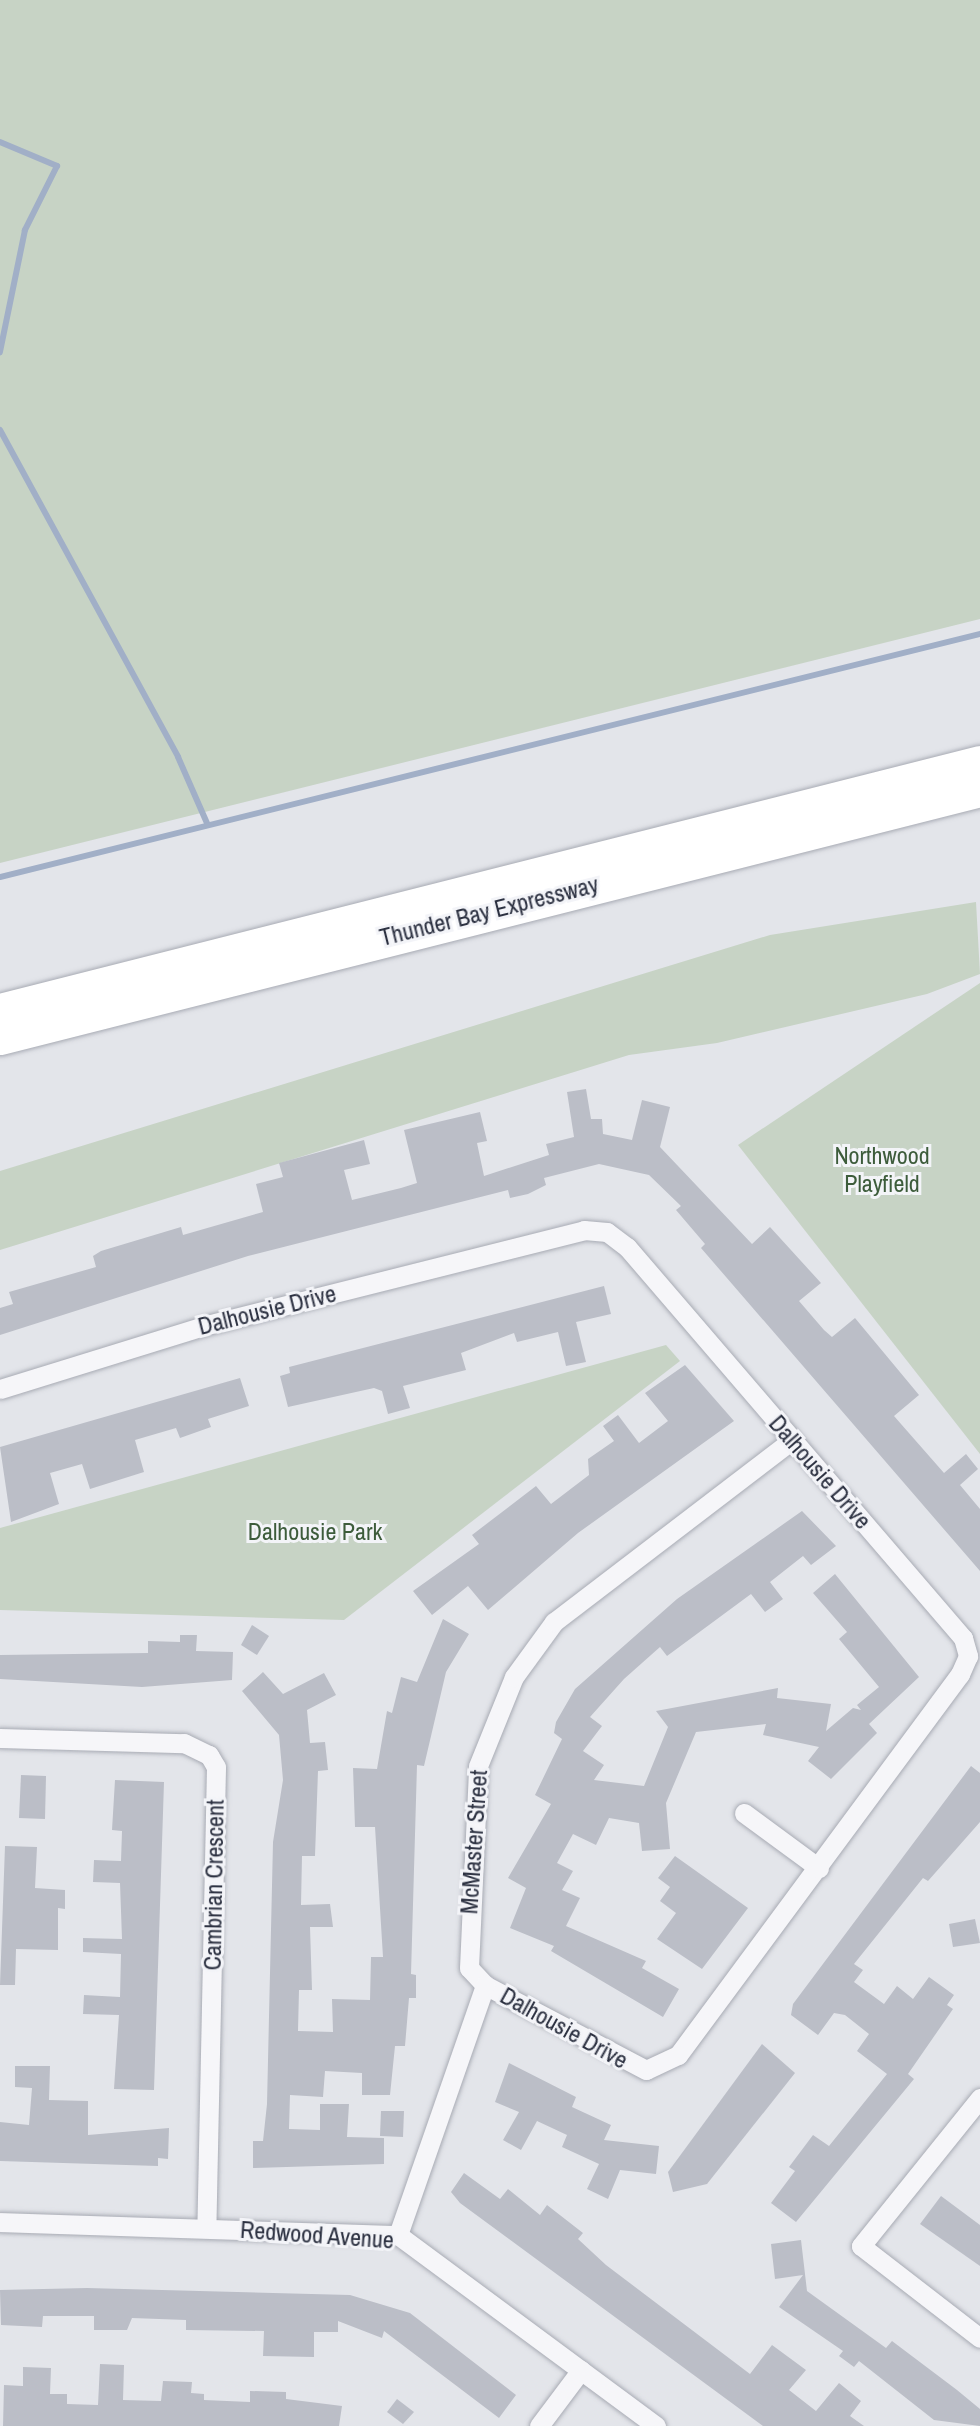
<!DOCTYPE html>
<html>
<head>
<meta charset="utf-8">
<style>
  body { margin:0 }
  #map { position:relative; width:980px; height:2426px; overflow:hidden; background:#e3e5ea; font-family:"Archivo Narrow",sans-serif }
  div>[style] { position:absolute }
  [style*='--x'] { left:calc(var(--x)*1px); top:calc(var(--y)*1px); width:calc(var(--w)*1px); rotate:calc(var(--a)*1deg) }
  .green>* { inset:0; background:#c7d3c5 }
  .stream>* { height:6px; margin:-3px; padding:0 3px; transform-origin:3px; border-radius:3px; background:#a1afc7 }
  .building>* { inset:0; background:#bbbec7 }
  .roads { filter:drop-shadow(0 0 2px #a8abb4) drop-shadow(0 0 2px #a8abb4) }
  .street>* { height:19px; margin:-9.5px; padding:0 9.5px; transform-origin:9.5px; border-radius:9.5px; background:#f6f6f9 }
  .highway>* { height:35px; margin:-17.5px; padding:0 17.5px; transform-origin:17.5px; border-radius:17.5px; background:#fff }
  span { translate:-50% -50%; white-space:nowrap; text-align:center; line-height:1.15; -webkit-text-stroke:6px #f3f4f8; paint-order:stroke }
  .street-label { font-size:24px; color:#2c3141 }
  .park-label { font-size:24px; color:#3d5c3b }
</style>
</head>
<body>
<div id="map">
  <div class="green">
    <i style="clip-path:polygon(0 0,980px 0,980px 619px,0 863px)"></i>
    <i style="clip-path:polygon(976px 902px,980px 974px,927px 994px,717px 1043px,629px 1055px,0 1250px,0 1171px,770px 935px)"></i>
    <i style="clip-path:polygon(980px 983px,980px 1454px,738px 1145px)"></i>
    <i style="clip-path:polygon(666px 1345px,680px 1361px,344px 1620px,0 1610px,0 1528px)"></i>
  </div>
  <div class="stream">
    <i style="--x:0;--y:142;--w:62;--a:22.8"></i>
    <i style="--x:57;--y:166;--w:72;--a:116.6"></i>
    <i style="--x:25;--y:230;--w:125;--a:101.6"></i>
    <i style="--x:0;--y:430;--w:372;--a:61.4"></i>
    <i style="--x:178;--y:757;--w:72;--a:66.3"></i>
    <i style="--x:0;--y:877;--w:1010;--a:-13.93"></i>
  </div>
  <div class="building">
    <i style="clip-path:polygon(586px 1089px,591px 1119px,602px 1119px,603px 1134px,632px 1140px,642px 1100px,670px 1107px,660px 1147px,752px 1244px,770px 1227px,821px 1283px,799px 1301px,824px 1330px,832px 1337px,855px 1318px,919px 1395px,894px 1416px,944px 1473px,966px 1454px,978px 1469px,960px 1485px,980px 1509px,980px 1571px,701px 1248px,705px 1244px,676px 1210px,681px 1206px,649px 1175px,599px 1164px,544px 1178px,546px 1185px,528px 1194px,510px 1198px,508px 1190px,248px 1256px,0 1335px,0 1308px,13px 1304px,9px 1292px,96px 1267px,93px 1256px,101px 1251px,181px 1227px,183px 1235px,263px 1212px,256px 1184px,283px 1177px,279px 1163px,364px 1140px,370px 1164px,344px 1170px,352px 1200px,401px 1188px,417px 1183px,404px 1130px,480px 1112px,487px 1141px,477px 1143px,484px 1176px,549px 1155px,546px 1144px,574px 1137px,567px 1092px)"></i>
    <i style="clip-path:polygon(604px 1286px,611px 1314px,576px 1322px,586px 1362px,566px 1366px,558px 1332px,517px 1342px,514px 1333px,461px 1353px,466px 1370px,403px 1386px,410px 1408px,388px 1414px,382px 1391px,374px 1388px,288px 1407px,280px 1376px,290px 1373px,289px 1367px)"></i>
    <i style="clip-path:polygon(685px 1365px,734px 1421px,578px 1533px,488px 1610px,468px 1586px,432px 1615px,413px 1591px,479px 1544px,472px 1535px,536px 1486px,551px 1504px,589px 1475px,588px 1459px,614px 1441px,603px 1426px,618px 1415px,639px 1443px,668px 1421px,645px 1393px)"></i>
    <i style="clip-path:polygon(240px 1378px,249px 1406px,208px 1419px,211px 1427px,180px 1438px,176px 1428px,135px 1440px,144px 1472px,90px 1489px,82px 1464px,50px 1473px,59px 1504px,11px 1522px,0 1447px)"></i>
    <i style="clip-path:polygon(802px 1511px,836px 1546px,811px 1565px,803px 1556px,770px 1582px,783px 1599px,765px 1612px,751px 1594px,667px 1656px,660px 1647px,624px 1679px,590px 1717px,602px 1726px,583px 1751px,604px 1765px,594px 1780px,644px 1786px,668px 1727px,656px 1711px,778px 1688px,777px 1698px,831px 1704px,826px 1731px,853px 1708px,861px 1710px,857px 1705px,879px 1687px,839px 1639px,847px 1632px,813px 1593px,835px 1574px,919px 1677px,869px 1724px,877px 1733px,831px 1779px,808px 1761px,819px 1747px,763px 1735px,766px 1724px,696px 1732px,666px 1803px,670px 1849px,642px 1851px,639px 1823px,609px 1818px,596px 1845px,573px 1834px,557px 1863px,573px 1871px,562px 1890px,580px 1898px,566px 1926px,646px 1961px,642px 1968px,679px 1989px,663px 2017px,551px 1951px,554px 1946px,510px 1928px,526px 1888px,508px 1878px,551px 1804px,535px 1795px,562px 1739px,554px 1733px,556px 1722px,575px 1689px,677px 1599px)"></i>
    <i style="clip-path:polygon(443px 1619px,469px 1634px,446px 1672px,424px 1766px,417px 1765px,411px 1974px,416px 1975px,416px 1998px,409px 1998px,405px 2046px,395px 2046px,390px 2095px,362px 2095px,362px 2073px,325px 2071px,323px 2097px,290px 2095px,289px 2129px,320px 2130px,320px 2104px,349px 2104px,347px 2137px,384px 2138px,384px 2164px,253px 2168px,253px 2141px,263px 2141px,267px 2104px,273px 1842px,283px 1780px,279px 1735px,242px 1691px,263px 1672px,283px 1694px,324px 1673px,336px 1695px,307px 1710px,310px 1743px,325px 1742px,328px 1770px,318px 1771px,315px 1856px,302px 1856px,301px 1905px,330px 1904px,333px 1927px,310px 1927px,312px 1990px,299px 1990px,298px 2031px,333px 2032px,332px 1999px,370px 2000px,371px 1957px,383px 1957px,375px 1827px,355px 1827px,353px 1768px,377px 1769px,387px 1711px,392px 1713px,401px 1677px,417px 1682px)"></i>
    <i style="clip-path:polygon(252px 1625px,269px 1636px,257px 1655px,241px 1645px)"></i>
    <i style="clip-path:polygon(180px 1635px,197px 1635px,196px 1651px,233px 1652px,232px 1680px,142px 1687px,0 1679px,0 1655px,148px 1653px,148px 1641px,180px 1642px)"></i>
    <i style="clip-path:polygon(971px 1766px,980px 1773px,980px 1822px,928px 1881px,923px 1878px,854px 1964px,863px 1970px,854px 1982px,884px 2004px,897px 1986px,913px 1999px,929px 1977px,954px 1995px,947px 2005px,953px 2009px,908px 2074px,914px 2079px,796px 2222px,771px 2203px,795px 2171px,789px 2167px,813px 2135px,829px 2146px,887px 2074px,857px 2051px,869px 2034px,845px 2015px,834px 2013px,818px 2035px,791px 2015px,793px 2004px)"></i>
    <i style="clip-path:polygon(21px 1775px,46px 1776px,45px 1819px,19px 1818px)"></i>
    <i style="clip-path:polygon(115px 1780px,164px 1782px,154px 2090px,114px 2089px,119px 2015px,83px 2014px,84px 1995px,120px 1997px,121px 1954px,83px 1952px,83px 1938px,122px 1939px,120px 1883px,93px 1882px,94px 1860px,121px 1861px,122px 1831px,112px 1830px)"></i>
    <i style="clip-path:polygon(5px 1846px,37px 1847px,35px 1888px,65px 1890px,65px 1909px,58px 1908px,58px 1950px,16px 1949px,15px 1985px,0 1985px)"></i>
    <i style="clip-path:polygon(675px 1856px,748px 1908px,702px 1969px,657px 1939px,676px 1913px,660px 1901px,670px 1887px,658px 1878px)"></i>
    <i style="clip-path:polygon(975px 1919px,980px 1943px,953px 1947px,949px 1924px)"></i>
    <i style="clip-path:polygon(762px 2044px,795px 2073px,707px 2184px,673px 2192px,668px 2172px)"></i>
    <i style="clip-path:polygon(509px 2063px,576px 2097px,572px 2107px,611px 2125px,604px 2140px,659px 2146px,656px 2174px,620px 2170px,608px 2199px,587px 2189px,599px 2164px,562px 2147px,567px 2135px,537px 2121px,521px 2150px,503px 2140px,519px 2112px,495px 2102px)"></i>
    <i style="clip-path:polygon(15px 2066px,50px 2066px,49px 2100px,88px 2101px,88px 2135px,169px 2128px,168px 2159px,158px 2158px,158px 2166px,0 2161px,0 2122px,29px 2125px,32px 2088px,15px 2087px)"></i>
    <i style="clip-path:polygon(381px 2111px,404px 2111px,403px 2137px,380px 2136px)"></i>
    <i style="clip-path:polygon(464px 2173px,500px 2199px,508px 2189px,540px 2215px,547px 2205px,583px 2233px,578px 2239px,606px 2265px,750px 2374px,772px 2345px,806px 2370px,789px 2390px,816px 2411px,839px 2383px,861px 2401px,850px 2416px,864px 2426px,763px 2426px,460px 2203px,451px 2192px)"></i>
    <i style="clip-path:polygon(941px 2196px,980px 2225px,980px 2266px,920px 2224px)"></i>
    <i style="clip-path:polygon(801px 2240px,807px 2291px,886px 2348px,892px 2341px,957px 2390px,980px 2409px,980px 2426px,934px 2420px,859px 2361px,854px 2367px,839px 2356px,843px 2351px,779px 2307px,803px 2275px,775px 2279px,771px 2244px)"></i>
    <i style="clip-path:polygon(87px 2288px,350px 2295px,410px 2313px,516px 2395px,499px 2418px,384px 2331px,382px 2338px,338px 2321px,338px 2332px,314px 2332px,314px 2357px,263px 2356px,264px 2331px,186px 2330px,186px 2320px,132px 2318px,127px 2330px,94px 2330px,94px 2316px,43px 2316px,42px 2327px,1px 2325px,0 2290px)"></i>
    <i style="clip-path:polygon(100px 2364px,124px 2365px,123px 2400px,161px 2401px,163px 2381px,192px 2382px,191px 2393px,204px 2394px,204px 2400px,250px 2402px,250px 2391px,286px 2392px,286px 2399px,342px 2406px,339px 2426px,3px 2426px,4px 2385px,23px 2386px,23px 2367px,51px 2368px,50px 2394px,67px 2394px,67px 2404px,98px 2405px)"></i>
    <i style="clip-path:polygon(397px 2399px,414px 2412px,403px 2424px,387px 2412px)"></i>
  </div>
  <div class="roads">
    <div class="street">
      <i style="--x:0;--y:1389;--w:213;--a:-17.2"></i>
      <i style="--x:203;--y:1326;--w:393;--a:-14.1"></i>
      <i style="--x:584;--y:1230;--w:23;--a:5"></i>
      <i style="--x:607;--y:1232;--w:25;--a:37"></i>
      <i style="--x:627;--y:1247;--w:516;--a:49.33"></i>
      <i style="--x:963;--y:1638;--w:19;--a:74"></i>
      <i style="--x:968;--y:1656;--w:20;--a:114"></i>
      <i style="--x:960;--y:1674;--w:474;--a:126.5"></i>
      <i style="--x:678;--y:2055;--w:35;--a:155"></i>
      <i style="--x:646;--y:2070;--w:182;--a:-152.2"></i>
      <i style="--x:485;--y:1985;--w:23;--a:-133"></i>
      <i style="--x:469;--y:1968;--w:202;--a:-87.4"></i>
      <i style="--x:478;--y:1766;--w:96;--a:-68"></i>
      <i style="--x:514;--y:1677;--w:68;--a:-54"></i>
      <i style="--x:554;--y:1622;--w:300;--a:-37.4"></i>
      <i style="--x:0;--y:1738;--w:184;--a:1.6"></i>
      <i style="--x:184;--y:1743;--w:28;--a:26"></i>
      <i style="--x:209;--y:1755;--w:14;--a:60"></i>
      <i style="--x:216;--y:1767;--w:461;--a:91.2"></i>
      <i style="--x:744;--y:1813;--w:93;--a:36.3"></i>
      <i style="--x:980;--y:2098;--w:190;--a:128.8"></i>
      <i style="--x:861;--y:2246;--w:150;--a:37.7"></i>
      <i style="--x:0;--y:2222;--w:398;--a:1.9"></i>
      <i style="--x:398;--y:2235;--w:321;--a:36.5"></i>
      <i style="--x:398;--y:2235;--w:265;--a:-70.8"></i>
      <i style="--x:539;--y:2426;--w:70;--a:-53.1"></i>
    </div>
    <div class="highway">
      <i style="--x:0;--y:1011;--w:1011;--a:-14.2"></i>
      <i style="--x:0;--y:1037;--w:1011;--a:-14.2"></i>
    </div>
  </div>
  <div class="street-label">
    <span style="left:489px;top:911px;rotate:-14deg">Thunder Bay Expressway</span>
    <span style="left:267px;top:1310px;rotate:-14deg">Dalhousie Drive</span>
    <span style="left:820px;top:1472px;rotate:49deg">Dalhousie Drive</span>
    <span style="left:474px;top:1842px;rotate:-86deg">McMaster Street</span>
    <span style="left:214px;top:1885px;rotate:-89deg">Cambrian Crescent</span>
    <span style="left:564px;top:2028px;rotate:29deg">Dalhousie Drive</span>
    <span style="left:317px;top:2235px;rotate:4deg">Redwood Avenue</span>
  </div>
  <div class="park-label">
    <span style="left:882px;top:1170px">Northwood<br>Playfield</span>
    <span style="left:315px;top:1532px">Dalhousie Park</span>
  </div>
</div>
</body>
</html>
